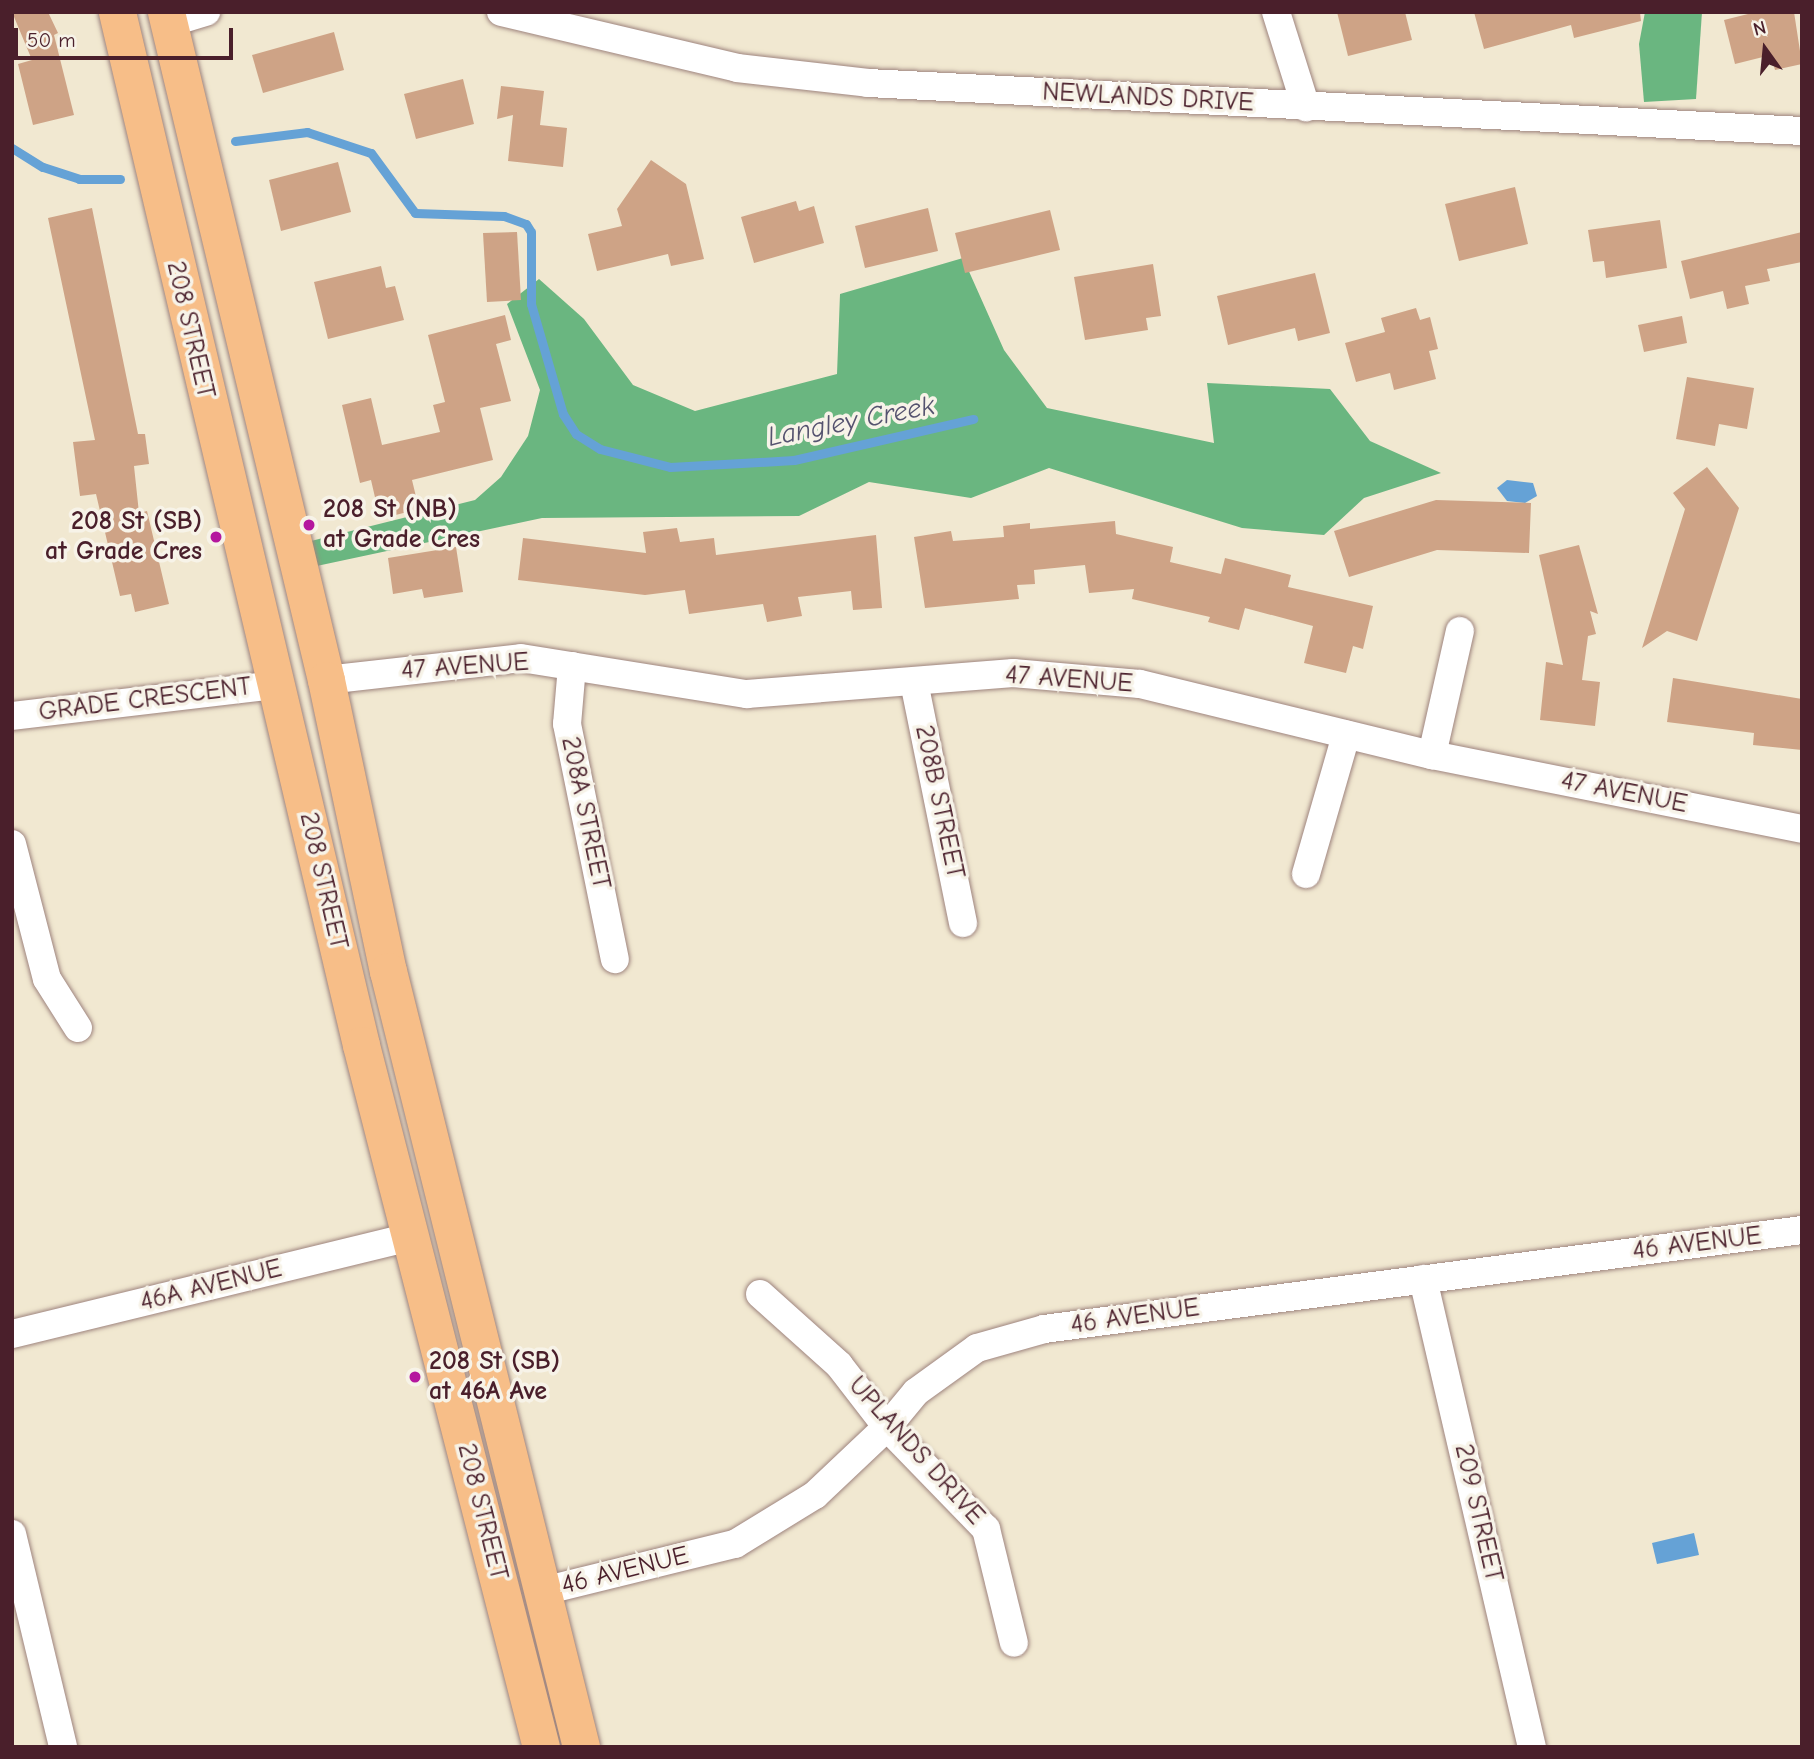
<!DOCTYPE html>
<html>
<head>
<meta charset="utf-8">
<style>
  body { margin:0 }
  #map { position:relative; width:1814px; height:1759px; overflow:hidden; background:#f1e8d1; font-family:"Comic Neue",sans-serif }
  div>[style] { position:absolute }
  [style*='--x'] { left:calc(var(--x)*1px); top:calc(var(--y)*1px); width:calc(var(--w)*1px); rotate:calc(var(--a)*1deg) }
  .forest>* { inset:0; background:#6ab680 }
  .water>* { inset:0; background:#65a2d6 }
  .stream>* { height:9px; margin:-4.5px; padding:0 4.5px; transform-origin:4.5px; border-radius:4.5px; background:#65a2d6 }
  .building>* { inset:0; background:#cea386 }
  .roads { filter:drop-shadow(0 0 2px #9e847e) drop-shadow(0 0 2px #9e847e) }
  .minor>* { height:28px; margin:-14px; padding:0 14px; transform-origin:14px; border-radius:14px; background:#fff }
  .major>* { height:37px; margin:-18.5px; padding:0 18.5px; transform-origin:18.5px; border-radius:18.5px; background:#f7be88 }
  .dots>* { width:19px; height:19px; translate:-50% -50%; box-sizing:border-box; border:4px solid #f7f3e8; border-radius:50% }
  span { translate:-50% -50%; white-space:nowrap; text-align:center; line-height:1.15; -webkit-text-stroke:7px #f7f3e8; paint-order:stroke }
  .street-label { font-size:26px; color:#4a1f2b }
  .poi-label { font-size:26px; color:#4a1f2b; font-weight:700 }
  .left { translate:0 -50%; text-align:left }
  .right { translate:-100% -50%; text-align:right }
  .water-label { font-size:28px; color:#55536f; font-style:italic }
  .frame { position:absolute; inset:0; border:14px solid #4a1f2b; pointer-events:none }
  .north { position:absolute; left:1730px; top:14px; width:70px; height:70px; -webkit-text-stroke:5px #f7f3e8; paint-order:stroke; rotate:345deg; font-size:19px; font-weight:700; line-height:28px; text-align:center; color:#4a1f2b }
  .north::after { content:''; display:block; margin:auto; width:24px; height:32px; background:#4a1f2b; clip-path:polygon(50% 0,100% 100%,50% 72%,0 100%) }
  .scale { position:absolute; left:14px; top:28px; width:219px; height:32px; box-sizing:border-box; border:4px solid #4a1f2b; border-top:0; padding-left:9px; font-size:21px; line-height:24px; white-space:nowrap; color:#4a1f2b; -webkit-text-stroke:5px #f7f3e8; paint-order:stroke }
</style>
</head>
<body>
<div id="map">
  <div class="forest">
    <i style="clip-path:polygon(1645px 12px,1702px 12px,1696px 99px,1644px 102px,1639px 44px)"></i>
    <i style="clip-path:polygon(963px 258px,1004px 350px,1047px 408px,1214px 443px,1207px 383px,1330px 389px,1370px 441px,1441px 473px,1364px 498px,1324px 535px,1242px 528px,1049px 468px,971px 498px,869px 482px,799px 516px,542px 518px,312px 567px,307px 542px,475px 500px,501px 477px,528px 436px,540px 390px,507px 304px,539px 279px,584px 319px,633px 385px,695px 411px,837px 374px,840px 294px)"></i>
  </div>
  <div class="water">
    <i style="clip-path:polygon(1507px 480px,1533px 483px,1537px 496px,1525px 503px,1507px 501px,1497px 488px)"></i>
    <i style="clip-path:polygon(1694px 1533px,1699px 1555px,1657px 1564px,1652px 1543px)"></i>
  </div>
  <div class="stream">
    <i style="--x:235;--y:141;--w:73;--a:-7.1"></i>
    <i style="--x:307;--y:132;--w:67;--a:18.2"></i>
    <i style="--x:371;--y:153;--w:74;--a:53.7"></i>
    <i style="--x:415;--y:213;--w:89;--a:1.9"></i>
    <i style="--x:504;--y:216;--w:23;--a:20"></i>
    <i style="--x:526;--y:224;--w:9;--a:58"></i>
    <i style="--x:531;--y:232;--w:72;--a:90"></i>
    <i style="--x:531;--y:304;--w:115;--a:73.8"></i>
    <i style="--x:563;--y:414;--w:24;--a:57"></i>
    <i style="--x:576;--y:434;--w:28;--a:32"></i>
    <i style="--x:600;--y:449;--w:72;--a:14.4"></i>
    <i style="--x:670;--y:467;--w:124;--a:-3.2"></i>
    <i style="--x:794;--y:460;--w:184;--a:-12.9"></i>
    <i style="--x:12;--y:148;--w:36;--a:32"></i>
    <i style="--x:43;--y:167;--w:38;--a:18"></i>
    <i style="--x:79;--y:179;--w:41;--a:0"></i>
  </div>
  <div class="building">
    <i style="clip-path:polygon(12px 12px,48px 12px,58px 33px,54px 35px,74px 115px,33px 125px,18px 64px,32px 60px)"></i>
    <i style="clip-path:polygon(1337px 12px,1405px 12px,1412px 40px,1348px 56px)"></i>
    <i style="clip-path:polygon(1474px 12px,1640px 12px,1641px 21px,1574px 38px,1571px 25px,1484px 49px)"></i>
    <i style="clip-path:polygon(1756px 12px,1794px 12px,1802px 64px,1775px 70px,1771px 55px,1735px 64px,1724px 20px)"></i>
    <i style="clip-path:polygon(334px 32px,344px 70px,263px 93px,252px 55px)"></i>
    <i style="clip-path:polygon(463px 79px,474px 124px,416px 139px,404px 94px)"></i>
    <i style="clip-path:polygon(501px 86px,544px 91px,540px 125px,567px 128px,563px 167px,508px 161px,513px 115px,497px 119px)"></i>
    <i style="clip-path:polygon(651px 160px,686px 184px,704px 259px,671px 266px,668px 254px,597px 271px,588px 234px,622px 226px,617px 209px)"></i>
    <i style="clip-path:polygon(338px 162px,351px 212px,281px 231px,269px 180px)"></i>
    <i style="clip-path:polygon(1515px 187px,1528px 244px,1459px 261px,1445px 204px)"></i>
    <i style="clip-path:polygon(796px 201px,799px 211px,814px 206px,824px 243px,754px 263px,741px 217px)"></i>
    <i style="clip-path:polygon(92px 208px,138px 434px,145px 434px,149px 464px,134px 466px,139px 513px,147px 511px,169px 604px,135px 612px,131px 594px,120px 596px,96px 494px,80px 496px,73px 442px,95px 440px,48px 218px)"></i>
    <i style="clip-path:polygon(928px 208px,938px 251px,865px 268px,855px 226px)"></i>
    <i style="clip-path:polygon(1050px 210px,1060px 250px,965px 273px,955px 233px)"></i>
    <i style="clip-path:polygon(1660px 220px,1667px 268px,1606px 278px,1604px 261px,1593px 262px,1588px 230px)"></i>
    <i style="clip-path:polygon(517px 232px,521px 300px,487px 302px,483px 233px)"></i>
    <i style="clip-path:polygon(1802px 232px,1802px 262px,1767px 269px,1770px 281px,1745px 286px,1749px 304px,1727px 309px,1723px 291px,1690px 299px,1681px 261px)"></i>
    <i style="clip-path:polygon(1153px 264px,1161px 316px,1146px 318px,1148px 330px,1085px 340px,1074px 277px)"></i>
    <i style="clip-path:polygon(381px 266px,386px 288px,395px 286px,404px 320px,328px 339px,314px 282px)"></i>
    <i style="clip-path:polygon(1315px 273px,1330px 333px,1298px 341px,1295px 328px,1228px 345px,1217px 296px)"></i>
    <i style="clip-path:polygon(1416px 308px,1420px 320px,1430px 317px,1438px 349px,1429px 351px,1436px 379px,1394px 390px,1390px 373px,1356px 382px,1345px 343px,1385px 332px,1381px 318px)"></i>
    <i style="clip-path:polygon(505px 315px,511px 340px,496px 344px,511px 401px,480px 408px,493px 460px,412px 480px,419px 509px,380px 519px,371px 480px,360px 483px,342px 405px,371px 398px,382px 445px,440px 432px,433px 405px,445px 402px,428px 335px)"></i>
    <i style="clip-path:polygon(1682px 316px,1687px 343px,1644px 352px,1638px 325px)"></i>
    <i style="clip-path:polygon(1687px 377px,1754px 388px,1747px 429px,1719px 424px,1715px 446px,1676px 439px)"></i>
    <i style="clip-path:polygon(1707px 467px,1739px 508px,1697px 641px,1667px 631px,1642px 648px,1685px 509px,1673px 493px)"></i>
    <i style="clip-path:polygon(1436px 500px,1531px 503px,1529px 553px,1437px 550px,1349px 577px,1334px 531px)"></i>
    <i style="clip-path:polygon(1115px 521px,1116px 534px,1173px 547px,1170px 562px,1221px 574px,1225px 558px,1291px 575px,1288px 587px,1373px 606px,1363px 649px,1353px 646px,1346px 673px,1304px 663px,1313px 626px,1245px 608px,1239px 630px,1208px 622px,1210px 617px,1132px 599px,1134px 589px,1089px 593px,1085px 565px,1034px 570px,1035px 584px,1017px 585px,1019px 599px,925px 608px,914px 537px,951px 531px,953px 541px,1004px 537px,1003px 526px,1030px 523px,1030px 529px)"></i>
    <i style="clip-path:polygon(677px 528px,680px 542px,714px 538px,716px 555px,876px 535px,882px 608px,853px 610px,851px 591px,798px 597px,802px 616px,767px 622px,763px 604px,689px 614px,685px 590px,645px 595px,518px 580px,523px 538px,646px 553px,643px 532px)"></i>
    <i style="clip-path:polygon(1579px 545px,1598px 614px,1590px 611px,1596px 634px,1588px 636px,1582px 680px,1600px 682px,1595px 726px,1540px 720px,1546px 662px,1563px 665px,1539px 555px)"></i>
    <i style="clip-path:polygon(456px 547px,463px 592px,424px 598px,422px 589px,393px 594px,388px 558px)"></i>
    <i style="clip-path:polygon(1673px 678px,1802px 699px,1802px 750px,1753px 745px,1754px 733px,1667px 722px)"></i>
  </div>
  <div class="roads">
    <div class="minor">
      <i style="--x:501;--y:12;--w:243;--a:13.3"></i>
      <i style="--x:737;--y:68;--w:132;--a:6.5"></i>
      <i style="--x:868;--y:83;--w:935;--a:2.94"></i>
      <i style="--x:1276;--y:12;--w:100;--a:72.5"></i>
      <i style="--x:169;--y:23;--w:39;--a:-17"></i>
      <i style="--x:572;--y:666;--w:58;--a:94.9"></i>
      <i style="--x:567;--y:724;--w:240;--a:78.5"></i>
      <i style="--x:326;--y:680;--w:196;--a:-6.4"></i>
      <i style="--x:521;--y:658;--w:229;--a:9.1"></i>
      <i style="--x:747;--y:694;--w:267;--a:-4.5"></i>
      <i style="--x:1013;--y:673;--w:127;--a:5"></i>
      <i style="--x:1140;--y:684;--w:301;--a:13.7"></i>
      <i style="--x:1432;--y:755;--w:377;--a:11.3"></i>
      <i style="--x:914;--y:682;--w:246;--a:78.5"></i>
      <i style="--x:12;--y:716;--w:267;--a:-6.7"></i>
      <i style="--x:1432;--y:755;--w:127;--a:-77.3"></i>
      <i style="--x:12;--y:844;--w:139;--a:75.5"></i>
      <i style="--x:47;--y:979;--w:58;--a:57.7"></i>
      <i style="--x:1306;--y:874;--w:145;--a:-73.9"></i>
      <i style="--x:1423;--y:1279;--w:481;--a:76.9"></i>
      <i style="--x:760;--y:1294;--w:106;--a:41.9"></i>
      <i style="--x:839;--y:1365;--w:78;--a:52.3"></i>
      <i style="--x:887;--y:1427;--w:142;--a:45.9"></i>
      <i style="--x:986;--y:1529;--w:117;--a:76.2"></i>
      <i style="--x:12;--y:1334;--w:410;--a:-13.7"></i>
      <i style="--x:12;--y:1534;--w:219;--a:76.5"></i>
      <i style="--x:543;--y:1591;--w:198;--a:-13.8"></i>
      <i style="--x:735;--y:1544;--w:94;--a:-31.5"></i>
      <i style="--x:815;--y:1495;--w:99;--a:-43.4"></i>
      <i style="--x:887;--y:1427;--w:45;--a:-50.4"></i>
      <i style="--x:916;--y:1392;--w:75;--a:-35.8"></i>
      <i style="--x:977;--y:1348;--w:70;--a:-15.8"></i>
      <i style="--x:1044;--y:1329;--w:764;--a:-7.44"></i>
    </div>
    <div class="major">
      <i style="--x:117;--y:12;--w:1061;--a:76.71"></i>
      <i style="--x:361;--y:1045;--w:725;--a:75.62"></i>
      <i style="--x:166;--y:12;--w:687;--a:76.53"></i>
      <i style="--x:326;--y:680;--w:298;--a:78"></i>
      <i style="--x:388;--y:971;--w:800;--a:76.03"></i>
    </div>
  </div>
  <div class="dots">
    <i style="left:309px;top:525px;background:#b5179e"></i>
    <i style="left:216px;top:537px;background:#b5179e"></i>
    <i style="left:415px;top:1377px;background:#b5179e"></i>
  </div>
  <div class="street-label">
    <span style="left:1148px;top:98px;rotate:3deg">NEWLANDS DRIVE</span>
    <span style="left:190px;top:330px;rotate:77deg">208 STREET</span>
    <span style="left:465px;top:667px;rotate:-4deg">47 AVENUE</span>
    <span style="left:1069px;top:680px;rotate:4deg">47 AVENUE</span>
    <span style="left:145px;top:700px;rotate:-7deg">GRADE CRESCENT</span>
    <span style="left:1624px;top:793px;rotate:11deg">47 AVENUE</span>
    <span style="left:939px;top:802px;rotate:78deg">208B STREET</span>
    <span style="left:585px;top:813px;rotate:78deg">208A STREET</span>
    <span style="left:323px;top:881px;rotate:77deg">208 STREET</span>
    <span style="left:1697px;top:1244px;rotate:-7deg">46 AVENUE</span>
    <span style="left:211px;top:1286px;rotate:-14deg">46A AVENUE</span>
    <span style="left:1135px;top:1317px;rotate:-8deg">46 AVENUE</span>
    <span style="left:916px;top:1451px;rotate:48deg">UPLANDS DRIVE</span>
    <span style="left:482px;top:1512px;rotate:76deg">208 STREET</span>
    <span style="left:1478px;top:1513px;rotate:77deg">209 STREET</span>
    <span style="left:625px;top:1571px;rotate:-14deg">46 AVENUE</span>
  </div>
  <div class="poi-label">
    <span class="left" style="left:323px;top:525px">208 St (NB)<br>at Grade Cres</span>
    <span class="right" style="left:202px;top:537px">208 St (SB)<br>at Grade Cres</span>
    <span class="left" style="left:429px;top:1377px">208 St (SB)<br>at 46A Ave</span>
  </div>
  <div class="water-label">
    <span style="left:851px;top:421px;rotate:-11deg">Langley Creek</span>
  </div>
  <div class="frame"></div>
  <div class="north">N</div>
  <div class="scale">50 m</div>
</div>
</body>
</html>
